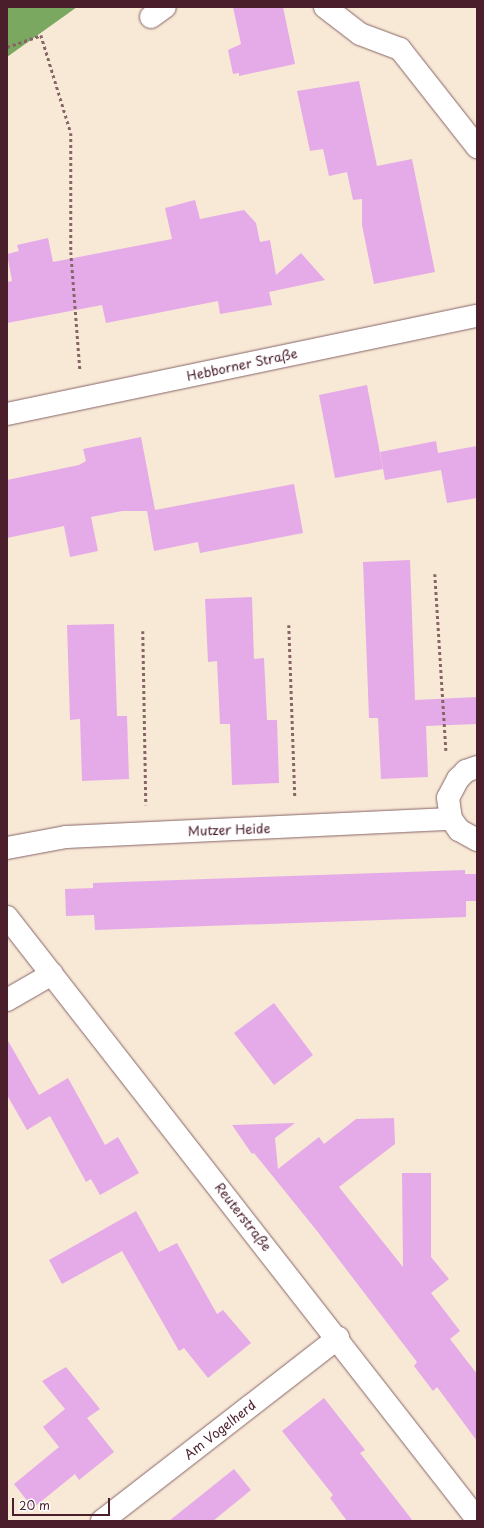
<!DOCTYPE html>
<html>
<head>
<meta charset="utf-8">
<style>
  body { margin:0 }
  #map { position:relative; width:484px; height:1528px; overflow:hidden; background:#f8e8d6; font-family:"Playpen Sans",sans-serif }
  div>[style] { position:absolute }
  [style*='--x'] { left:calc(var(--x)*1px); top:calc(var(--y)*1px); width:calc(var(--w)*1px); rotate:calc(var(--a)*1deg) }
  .forest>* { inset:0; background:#7aa861 }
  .building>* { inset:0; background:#e5abe8 }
  .path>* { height:2.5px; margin-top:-1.25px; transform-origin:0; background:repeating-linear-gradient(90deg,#876567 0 3px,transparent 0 6px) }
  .roads { filter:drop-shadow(0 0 1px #876567) drop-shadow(0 0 1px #876567) }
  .minor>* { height:22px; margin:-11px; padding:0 11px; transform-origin:11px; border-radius:11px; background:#fff }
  span { translate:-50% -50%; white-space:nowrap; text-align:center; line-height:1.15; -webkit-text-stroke:3px #fff; paint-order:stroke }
  .street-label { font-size:13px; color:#4a1f2b }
  .frame { position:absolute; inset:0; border:8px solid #4a1f2b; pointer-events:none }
  .scale { position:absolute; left:12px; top:1498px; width:98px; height:18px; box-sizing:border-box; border:2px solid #4a1f2b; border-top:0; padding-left:5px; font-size:12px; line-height:14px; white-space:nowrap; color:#4a1f2b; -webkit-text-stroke:3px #fff; paint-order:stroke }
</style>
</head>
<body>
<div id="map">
  <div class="forest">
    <i style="clip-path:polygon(7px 7px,77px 7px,7px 57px)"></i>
  </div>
  <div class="building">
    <i style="clip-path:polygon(233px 7px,283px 7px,295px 64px,239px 76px,239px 73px,233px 74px,228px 50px,241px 44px)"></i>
    <i style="clip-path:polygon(359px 81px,377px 166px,412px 159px,435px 272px,374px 284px,362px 225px,362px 199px,353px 200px,347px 172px,329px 176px,323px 149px,310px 151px,297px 91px)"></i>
    <i style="clip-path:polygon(195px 200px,200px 219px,244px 210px,256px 223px,260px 242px,270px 240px,276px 275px,301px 253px,325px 280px,269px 292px,272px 305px,220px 314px,218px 301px,106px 323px,102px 305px,7px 323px,7px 282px,12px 281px,7px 254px,19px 251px,17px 245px,48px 238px,53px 262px,172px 239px,165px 208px)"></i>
    <i style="clip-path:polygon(367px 385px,383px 469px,335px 478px,319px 395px)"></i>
    <i style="clip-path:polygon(141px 437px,155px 510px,294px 484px,303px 533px,200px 553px,198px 542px,154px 551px,147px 511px,149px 511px,122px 511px,91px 517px,98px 551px,70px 557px,64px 526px,7px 538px,7px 480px,79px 465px,86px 461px,83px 449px)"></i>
    <i style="clip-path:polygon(436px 441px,438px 453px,477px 446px,477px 498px,447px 503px,441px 470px,385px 480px,380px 452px)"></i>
    <i style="clip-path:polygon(410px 560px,415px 700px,477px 697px,477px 724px,426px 726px,428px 777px,381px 779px,378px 718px,369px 718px,363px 562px)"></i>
    <i style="clip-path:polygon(252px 597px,254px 659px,264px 658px,267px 720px,277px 720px,279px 783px,232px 785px,230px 724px,220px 724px,217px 661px,208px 662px,205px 599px)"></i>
    <i style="clip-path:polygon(114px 624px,117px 716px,127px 716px,129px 779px,82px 781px,80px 719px,70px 720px,67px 625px)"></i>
    <i style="clip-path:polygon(465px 870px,465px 874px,477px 874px,477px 901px,466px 901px,466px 917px,95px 930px,94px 915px,66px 916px,65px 889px,93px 888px,93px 883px)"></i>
    <i style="clip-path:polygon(274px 1003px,313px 1055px,274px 1085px,234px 1033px)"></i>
    <i style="clip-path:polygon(7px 1039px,39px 1095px,68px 1078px,105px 1145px,118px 1137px,139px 1173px,100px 1195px,91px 1179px,86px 1182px,50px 1116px,27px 1130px,7px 1095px)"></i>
    <i style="clip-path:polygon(394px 1118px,395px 1144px,339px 1187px,403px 1267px,402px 1173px,431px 1173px,431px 1257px,449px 1279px,431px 1293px,460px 1331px,450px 1339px,477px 1374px,477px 1441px,437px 1387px,433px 1391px,414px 1366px,417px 1362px,317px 1231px,254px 1153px,252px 1154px,232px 1125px,295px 1123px,275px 1138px,278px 1169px,319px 1137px,324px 1144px,356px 1119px)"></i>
    <i style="clip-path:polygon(136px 1211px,159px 1252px,177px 1243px,217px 1314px,223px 1310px,251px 1343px,208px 1378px,184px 1348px,179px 1351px,122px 1251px,62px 1284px,49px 1260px)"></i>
    <i style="clip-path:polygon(66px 1367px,100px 1409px,87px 1418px,114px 1452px,79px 1480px,75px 1474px,33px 1508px,14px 1484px,59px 1447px,43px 1427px,65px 1409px,42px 1381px)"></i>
    <i style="clip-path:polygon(324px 1398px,365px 1450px,360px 1453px,413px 1521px,347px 1521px,330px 1498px,333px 1495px,282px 1431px)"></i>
    <i style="clip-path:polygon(234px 1469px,251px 1490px,213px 1521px,169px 1521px)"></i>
  </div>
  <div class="path">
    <i style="--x:7;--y:47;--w:36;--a:-19"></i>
    <i style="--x:41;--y:35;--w:102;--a:73"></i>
    <i style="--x:71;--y:133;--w:119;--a:90"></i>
    <i style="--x:71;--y:252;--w:118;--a:85.6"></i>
    <i style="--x:435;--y:574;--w:177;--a:86.4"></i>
    <i style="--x:289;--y:625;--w:173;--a:88"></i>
    <i style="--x:143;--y:631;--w:174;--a:89"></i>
  </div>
  <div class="roads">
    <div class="minor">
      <i style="--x:325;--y:7;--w:44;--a:37.6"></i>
      <i style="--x:360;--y:34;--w:43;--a:20.6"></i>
      <i style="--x:400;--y:49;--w:125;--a:51.8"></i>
      <i style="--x:151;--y:17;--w:17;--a:-36"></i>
      <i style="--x:7;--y:414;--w:480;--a:-11.8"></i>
      <i style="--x:477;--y:767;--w:12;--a:160"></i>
      <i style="--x:466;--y:771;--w:11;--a:135"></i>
      <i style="--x:458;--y:779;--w:21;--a:118"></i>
      <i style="--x:448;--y:798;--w:21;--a:82"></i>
      <i style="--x:451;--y:819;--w:14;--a:54"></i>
      <i style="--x:459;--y:830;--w:21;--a:29"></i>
      <i style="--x:7;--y:848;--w:60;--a:-10.6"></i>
      <i style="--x:66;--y:837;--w:385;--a:-2.7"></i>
      <i style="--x:7;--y:917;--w:764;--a:52.02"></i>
      <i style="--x:7;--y:1000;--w:52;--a:-30"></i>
      <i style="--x:102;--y:1521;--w:299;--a:-37.8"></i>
    </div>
  </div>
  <div class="street-label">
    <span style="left:242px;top:365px;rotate:-12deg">Hebborner Straße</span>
    <span style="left:229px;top:830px;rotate:-2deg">Mutzer Heide</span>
    <span style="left:243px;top:1217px;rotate:52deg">Reuterstraße</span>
    <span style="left:220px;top:1430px;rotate:-38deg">Am Vogelherd</span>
  </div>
  <div class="frame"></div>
  <div class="scale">20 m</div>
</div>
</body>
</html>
